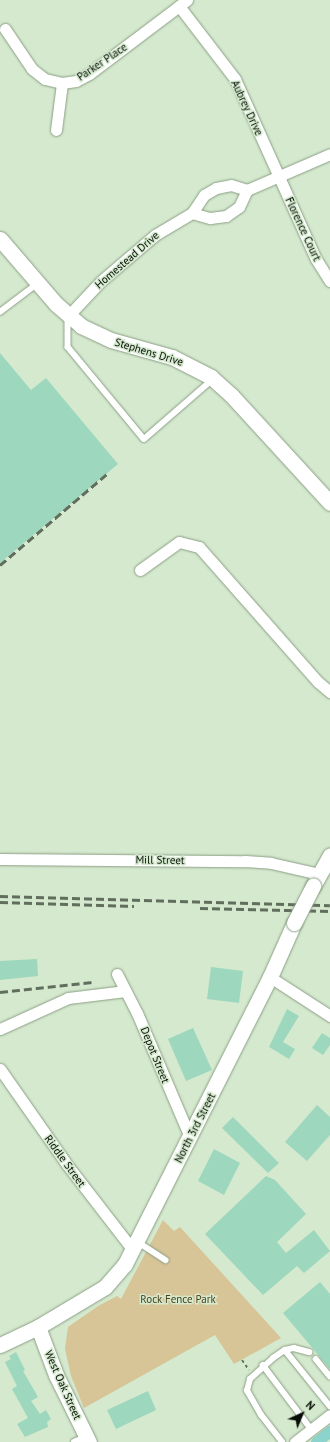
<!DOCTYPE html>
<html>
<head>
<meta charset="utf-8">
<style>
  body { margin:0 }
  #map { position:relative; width:330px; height:1442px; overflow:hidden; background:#d4e9ce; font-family:"PT Sans",sans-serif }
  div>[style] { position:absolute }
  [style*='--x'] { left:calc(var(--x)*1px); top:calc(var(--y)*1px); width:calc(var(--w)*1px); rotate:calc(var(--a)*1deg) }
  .green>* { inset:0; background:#d7c497 }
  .canal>* { height:11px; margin:-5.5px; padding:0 5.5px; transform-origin:5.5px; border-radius:5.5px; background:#8cd2cd }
  .building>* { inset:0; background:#9dd7bd }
  .path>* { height:2px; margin-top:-1px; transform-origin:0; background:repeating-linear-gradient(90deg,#677564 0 3px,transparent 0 6px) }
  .roads { filter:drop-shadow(0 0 1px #8b9f85) drop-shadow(0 0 1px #8b9f85) }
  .lane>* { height:5.5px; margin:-2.75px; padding:0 2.75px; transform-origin:2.75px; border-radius:2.75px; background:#fff }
  .street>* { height:11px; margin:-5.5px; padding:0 5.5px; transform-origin:5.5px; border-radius:5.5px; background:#fff }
  .secondary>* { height:15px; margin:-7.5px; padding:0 7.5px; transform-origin:7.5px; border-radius:7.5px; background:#fff }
  .rail>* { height:3px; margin-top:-1.5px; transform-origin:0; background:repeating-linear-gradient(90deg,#616e5d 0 8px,transparent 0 12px) }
  .bridges { filter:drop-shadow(0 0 1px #8b9f85) drop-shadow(0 0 1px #8b9f85) }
  .secondary-bridge>* { height:15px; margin:-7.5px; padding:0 7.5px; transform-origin:7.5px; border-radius:7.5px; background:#fff }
  span { translate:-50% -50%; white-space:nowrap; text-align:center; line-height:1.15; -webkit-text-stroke:3px #d4e9ce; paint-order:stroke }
  .street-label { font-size:11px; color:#070e06 }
  .park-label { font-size:11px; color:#4e3e16 }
  .north { position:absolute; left:282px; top:1394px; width:40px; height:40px; -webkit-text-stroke:3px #d4e9ce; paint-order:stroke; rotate:44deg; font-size:11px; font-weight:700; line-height:16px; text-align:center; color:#070e06 }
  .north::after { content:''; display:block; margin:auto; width:14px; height:18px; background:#070e06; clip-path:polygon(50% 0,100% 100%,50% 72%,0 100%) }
</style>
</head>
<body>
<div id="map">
  <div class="green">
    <i style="clip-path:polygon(163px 1220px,174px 1231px,180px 1227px,281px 1338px,234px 1364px,215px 1335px,84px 1408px,71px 1376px,65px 1349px,68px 1327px,98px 1306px,117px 1296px,121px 1299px)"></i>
  </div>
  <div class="canal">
    <i style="--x:316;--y:1442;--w:18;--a:-38"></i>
  </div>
  <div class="building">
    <i style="clip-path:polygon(0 353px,31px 390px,46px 378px,118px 464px,0 563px)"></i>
    <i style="clip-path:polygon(37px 959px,38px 976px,0 980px,0 961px)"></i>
    <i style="clip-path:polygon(211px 967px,243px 971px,239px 1003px,207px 999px)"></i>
    <i style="clip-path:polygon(287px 1009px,299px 1016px,283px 1042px,295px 1049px,289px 1059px,269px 1047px)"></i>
    <i style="clip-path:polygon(193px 1028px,212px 1070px,186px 1081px,168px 1039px)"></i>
    <i style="clip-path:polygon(322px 1033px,330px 1038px,330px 1045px,323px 1055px,312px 1048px)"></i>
    <i style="clip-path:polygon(317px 1105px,330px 1117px,330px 1135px,307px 1161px,285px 1142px)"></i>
    <i style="clip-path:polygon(233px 1117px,279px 1163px,268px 1173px,222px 1128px)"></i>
    <i style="clip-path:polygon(214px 1149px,240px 1163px,224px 1195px,198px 1181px)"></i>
    <i style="clip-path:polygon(266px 1176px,275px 1180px,306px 1214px,277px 1242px,286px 1253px,314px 1230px,330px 1251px,304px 1273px,297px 1266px,263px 1295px,205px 1234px)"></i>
    <i style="clip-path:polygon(320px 1282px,330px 1294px,330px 1369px,283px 1313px)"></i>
    <i style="clip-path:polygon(16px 1352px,25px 1370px,23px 1371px,38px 1397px,31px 1401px,40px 1414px,46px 1410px,51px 1419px,47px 1422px,48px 1427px,25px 1437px,17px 1424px,28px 1418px,12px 1389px,17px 1386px,5px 1362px,11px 1359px,9px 1356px)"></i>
    <i style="clip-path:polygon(148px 1391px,156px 1410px,116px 1429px,107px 1410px)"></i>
  </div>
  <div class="path">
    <i style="--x:242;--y:1360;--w:12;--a:55"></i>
  </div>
  <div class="roads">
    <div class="lane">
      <i style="--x:0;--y:312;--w:46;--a:-37.1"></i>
      <i style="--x:68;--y:318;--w:29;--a:90"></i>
      <i style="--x:68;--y:347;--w:119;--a:50.4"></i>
      <i style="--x:144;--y:439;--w:91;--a:-41"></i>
      <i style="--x:138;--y:1242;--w:33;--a:33"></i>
      <i style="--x:285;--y:1350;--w:9;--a:-13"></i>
      <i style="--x:294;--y:1348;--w:16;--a:15"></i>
      <i style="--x:316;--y:1359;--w:22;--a:51"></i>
      <i style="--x:263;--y:1365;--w:81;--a:53"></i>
      <i style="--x:74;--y:1442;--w:12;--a:-24"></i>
      <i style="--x:282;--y:1442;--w:34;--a:-128"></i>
      <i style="--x:261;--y:1415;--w:28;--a:-120"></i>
      <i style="--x:247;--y:1391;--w:12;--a:-76"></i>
      <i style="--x:250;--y:1379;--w:31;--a:-42"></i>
      <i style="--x:273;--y:1358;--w:14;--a:-34"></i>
      <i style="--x:285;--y:1350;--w:72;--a:51.2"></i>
    </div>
    <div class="street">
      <i style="--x:179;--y:6;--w:92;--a:52.5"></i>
      <i style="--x:235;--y:79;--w:197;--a:65.8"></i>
      <i style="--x:316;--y:259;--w:26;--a:58"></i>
      <i style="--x:5;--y:29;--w:48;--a:56"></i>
      <i style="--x:32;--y:69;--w:16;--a:38"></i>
      <i style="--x:45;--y:79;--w:17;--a:13"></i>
      <i style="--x:62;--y:83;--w:14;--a:-8"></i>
      <i style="--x:76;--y:81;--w:15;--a:-28"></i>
      <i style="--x:89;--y:74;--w:123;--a:-37.1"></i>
      <i style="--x:56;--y:130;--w:47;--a:-82.7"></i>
      <i style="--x:247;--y:190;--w:90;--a:-23.4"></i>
      <i style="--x:192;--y:213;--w:19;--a:16"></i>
      <i style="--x:210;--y:218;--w:16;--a:-7"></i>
      <i style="--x:226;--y:216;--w:16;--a:-35"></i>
      <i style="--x:239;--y:207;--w:19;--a:-65"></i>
      <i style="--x:68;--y:316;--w:48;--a:-46.7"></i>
      <i style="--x:101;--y:281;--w:71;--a:-40.4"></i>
      <i style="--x:155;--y:235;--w:43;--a:-30.7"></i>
      <i style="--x:192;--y:213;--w:22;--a:-56"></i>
      <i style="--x:204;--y:195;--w:14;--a:-30"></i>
      <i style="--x:216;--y:188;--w:15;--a:-11"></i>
      <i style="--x:231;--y:185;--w:17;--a:17"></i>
      <i style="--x:140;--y:570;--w:48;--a:-35.7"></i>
      <i style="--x:179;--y:542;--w:21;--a:14"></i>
      <i style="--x:199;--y:547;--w:180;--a:48.6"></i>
      <i style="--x:318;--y:682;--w:16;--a:40"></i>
      <i style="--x:0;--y:859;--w:245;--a:0.5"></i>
      <i style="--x:245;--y:861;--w:26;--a:4"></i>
      <i style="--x:271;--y:863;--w:49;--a:12.9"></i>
      <i style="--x:117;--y:974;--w:44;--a:62.9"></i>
      <i style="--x:137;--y:1013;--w:135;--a:66.9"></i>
      <i style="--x:270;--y:977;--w:72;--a:33"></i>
      <i style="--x:0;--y:1029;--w:75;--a:-24.5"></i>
      <i style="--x:68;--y:998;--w:58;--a:-6.9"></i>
      <i style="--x:0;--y:1069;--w:118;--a:55"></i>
      <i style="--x:68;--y:1166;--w:106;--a:52.3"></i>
      <i style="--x:295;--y:1442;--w:44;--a:-37.6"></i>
    </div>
    <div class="secondary">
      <i style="--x:0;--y:239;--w:86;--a:49.3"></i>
      <i style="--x:56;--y:304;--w:33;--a:41"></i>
      <i style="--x:81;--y:326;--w:33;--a:25"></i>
      <i style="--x:111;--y:340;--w:63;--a:15.6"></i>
      <i style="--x:172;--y:357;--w:44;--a:27.1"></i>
      <i style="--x:211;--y:377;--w:28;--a:42"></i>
      <i style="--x:232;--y:396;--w:145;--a:47.5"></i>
      <i style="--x:313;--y:886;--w:35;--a:-61"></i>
      <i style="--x:38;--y:1327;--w:51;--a:69.4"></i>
      <i style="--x:56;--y:1375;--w:75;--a:63.8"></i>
      <i style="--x:0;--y:1345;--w:42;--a:-25.3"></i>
      <i style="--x:38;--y:1327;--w:78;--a:-30.8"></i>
      <i style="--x:105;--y:1287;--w:30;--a:-49"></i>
      <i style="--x:125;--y:1264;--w:322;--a:-63.2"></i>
      <i style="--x:270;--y:977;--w:59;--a:-66"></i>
    </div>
  </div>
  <div class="rail">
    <i style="--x:0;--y:565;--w:142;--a:-40.4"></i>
    <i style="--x:0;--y:896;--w:330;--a:1.6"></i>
    <i style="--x:0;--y:902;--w:134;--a:1.7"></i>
    <i style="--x:200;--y:908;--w:130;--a:1.3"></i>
    <i style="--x:0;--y:992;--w:93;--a:-6.2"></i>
  </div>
  <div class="bridges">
    <div class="secondary-bridge">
      <i style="--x:294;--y:923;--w:42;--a:-62.8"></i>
    </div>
  </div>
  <div class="street-label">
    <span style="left:102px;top:62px;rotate:-34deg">Parker Place</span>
    <span style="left:247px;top:108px;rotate:65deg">Aubrey Drive</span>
    <span style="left:303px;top:229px;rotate:65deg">Florence Court</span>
    <span style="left:127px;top:260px;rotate:-41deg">Homestead Drive</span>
    <span style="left:149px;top:352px;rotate:17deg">Stephens Drive</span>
    <span style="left:160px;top:860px;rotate:1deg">Mill Street</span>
    <span style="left:155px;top:1055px;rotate:68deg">Depot Street</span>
    <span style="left:195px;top:1128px;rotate:-63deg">North 3rd Street</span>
    <span style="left:65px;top:1161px;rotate:54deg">Riddle Street</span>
    <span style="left:63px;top:1385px;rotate:66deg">West Oak Street</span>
  </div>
  <div class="park-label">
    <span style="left:178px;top:1299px">Rock Fence Park</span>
  </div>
  <div class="north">N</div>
</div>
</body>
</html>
